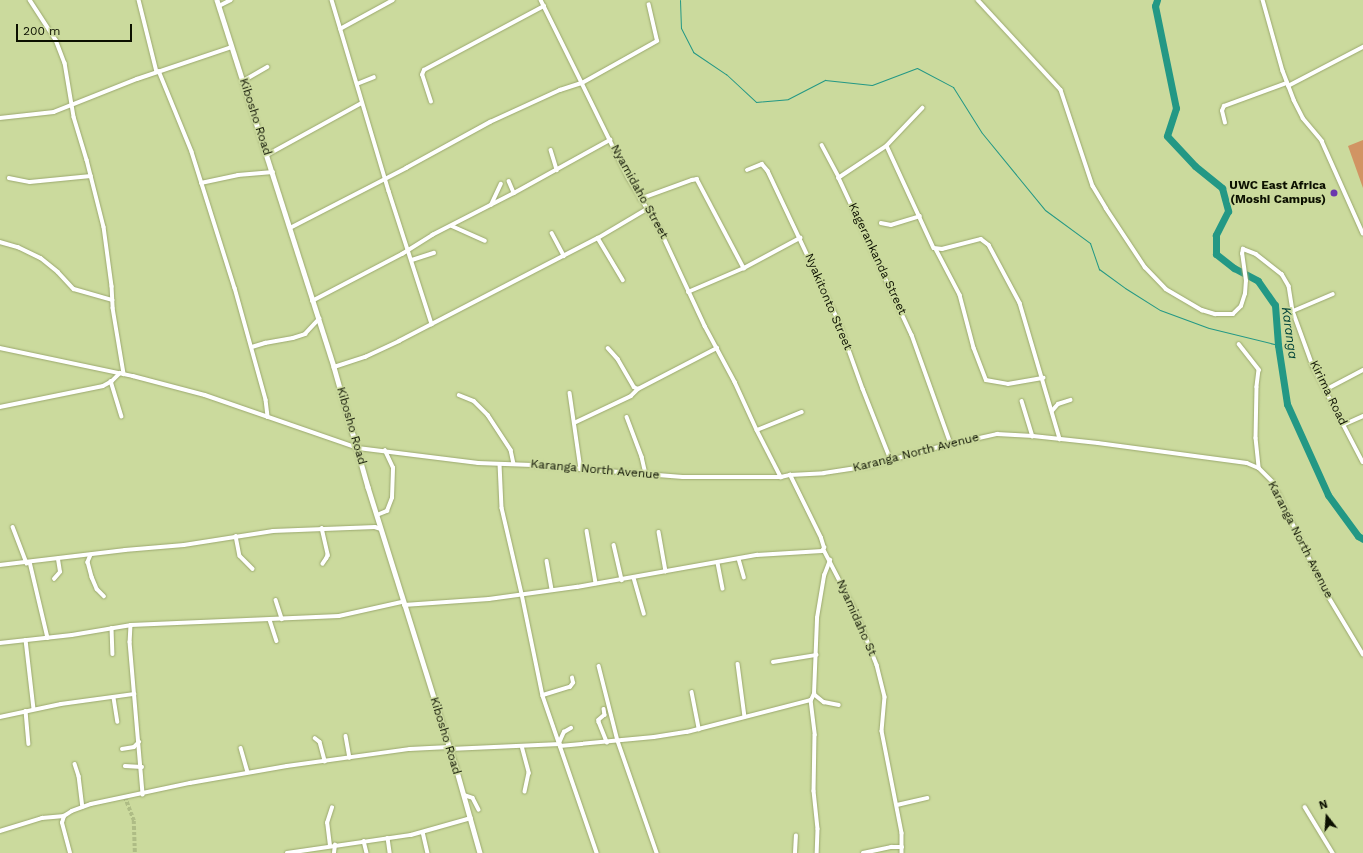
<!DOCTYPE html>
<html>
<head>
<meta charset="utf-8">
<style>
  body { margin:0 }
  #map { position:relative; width:1363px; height:853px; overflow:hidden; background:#cbda9d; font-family:"Work Sans",sans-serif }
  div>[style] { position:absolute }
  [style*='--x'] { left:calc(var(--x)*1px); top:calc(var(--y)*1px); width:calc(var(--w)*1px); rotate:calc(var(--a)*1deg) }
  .green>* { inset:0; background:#d19463 }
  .stream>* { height:1px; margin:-0.5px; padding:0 0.5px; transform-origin:0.5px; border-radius:0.5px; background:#239885 }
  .river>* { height:7px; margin:-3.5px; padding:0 3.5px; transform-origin:3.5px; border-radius:3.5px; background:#239885 }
  .minor-tunnel>* { height:3.5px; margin-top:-1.75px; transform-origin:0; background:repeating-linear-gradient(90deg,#aebc85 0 3.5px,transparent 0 5.5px) }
  .roads { filter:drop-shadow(0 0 1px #9ba86e) drop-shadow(0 0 1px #9ba86e) }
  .minor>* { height:3.5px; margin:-1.75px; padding:0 1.75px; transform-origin:1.75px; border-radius:1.75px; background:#fff }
  .tertiary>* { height:4.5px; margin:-2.25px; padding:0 2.25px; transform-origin:2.25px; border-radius:2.25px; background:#fff }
  .dots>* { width:11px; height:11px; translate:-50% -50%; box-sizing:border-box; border:2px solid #cbda9d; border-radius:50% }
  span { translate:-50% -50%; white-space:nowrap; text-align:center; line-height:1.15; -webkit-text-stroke:3.5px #cbda9d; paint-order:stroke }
  .street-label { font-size:12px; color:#0c1000 }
  .poi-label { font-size:12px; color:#0c1000; font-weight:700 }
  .right { translate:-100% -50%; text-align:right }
  .water-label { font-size:13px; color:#004339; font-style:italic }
  .north { position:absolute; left:1307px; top:797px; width:40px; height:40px; -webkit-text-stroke:3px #cbda9d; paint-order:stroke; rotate:343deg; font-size:11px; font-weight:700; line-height:16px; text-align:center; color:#0c1000 }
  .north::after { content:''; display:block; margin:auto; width:14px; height:18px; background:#0c1000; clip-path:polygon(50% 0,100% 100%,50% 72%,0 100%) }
  .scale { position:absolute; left:16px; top:24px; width:116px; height:18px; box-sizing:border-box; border:2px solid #0c1000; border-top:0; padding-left:5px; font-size:12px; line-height:14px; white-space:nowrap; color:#0c1000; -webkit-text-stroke:3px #cbda9d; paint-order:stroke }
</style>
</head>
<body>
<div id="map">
  <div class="green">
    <i style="clip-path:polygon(1363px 140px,1363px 188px,1348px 146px)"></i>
  </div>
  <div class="stream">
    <i style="--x:680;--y:0;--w:28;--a:88"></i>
    <i style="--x:681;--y:28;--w:27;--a:63"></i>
    <i style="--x:693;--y:52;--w:40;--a:34"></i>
    <i style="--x:726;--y:74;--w:41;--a:43"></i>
    <i style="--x:756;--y:102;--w:32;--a:-5"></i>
    <i style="--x:788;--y:99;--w:42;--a:-27.2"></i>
    <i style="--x:825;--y:80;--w:47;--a:6.1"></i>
    <i style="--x:872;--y:85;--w:48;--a:-20.7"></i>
    <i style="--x:917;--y:68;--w:41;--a:27.8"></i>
    <i style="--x:953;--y:87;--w:54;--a:57.8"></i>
    <i style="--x:982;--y:133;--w:99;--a:50.7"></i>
    <i style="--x:1045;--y:210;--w:56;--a:36.3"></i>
    <i style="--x:1090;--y:243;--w:28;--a:71"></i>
    <i style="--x:1099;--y:269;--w:32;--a:36"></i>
    <i style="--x:1125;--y:288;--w:41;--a:32.2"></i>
    <i style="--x:1160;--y:310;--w:52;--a:20.2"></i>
    <i style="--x:1209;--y:328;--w:71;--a:13.8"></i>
  </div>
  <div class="river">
    <i style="--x:1157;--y:0;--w:6;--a:108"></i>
    <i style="--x:1155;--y:6;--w:104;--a:78.4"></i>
    <i style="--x:1176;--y:108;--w:29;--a:108"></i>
    <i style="--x:1167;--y:136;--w:41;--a:47"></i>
    <i style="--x:1195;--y:166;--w:35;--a:39"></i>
    <i style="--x:1222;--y:188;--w:24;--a:75"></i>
    <i style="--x:1228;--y:211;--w:27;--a:117"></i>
    <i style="--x:1216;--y:235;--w:19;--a:90"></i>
    <i style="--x:1216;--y:254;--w:23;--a:38"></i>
    <i style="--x:1234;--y:268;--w:27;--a:28"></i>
    <i style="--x:1258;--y:281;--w:29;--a:55"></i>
    <i style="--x:1275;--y:305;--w:40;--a:85.7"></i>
    <i style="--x:1278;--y:345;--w:60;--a:81.3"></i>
    <i style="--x:1287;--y:404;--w:100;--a:65.7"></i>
    <i style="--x:1328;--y:495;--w:51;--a:53.8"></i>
    <i style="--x:1358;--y:536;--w:6;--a:31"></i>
  </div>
  <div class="minor-tunnel">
    <i style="--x:125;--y:797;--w:26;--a:69"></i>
    <i style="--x:134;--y:821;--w:32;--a:88"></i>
  </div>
  <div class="roads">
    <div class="minor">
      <i style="--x:30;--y:0;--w:48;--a:57"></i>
      <i style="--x:56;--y:40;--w:25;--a:69"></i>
      <i style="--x:65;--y:63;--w:55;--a:80.5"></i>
      <i style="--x:74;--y:117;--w:45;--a:73.2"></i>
      <i style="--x:87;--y:160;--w:69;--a:75.8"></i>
      <i style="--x:104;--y:227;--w:60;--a:82.3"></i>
      <i style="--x:112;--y:286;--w:22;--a:87"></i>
      <i style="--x:113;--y:308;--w:67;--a:80.5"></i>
      <i style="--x:139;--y:0;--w:74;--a:76"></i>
      <i style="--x:332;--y:0;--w:199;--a:73.4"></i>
      <i style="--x:389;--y:191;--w:140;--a:72.1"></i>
      <i style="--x:541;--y:0;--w:93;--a:63.7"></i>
      <i style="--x:582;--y:83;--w:86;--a:-29.2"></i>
      <i style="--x:657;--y:41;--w:37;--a:-103"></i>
      <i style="--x:978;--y:0;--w:122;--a:47.3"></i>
      <i style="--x:1061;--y:90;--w:101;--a:71.6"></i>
      <i style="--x:1093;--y:186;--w:26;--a:59"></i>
      <i style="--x:1106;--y:208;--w:71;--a:56.5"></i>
      <i style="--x:1145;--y:267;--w:30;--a:46"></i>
      <i style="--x:1166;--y:289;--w:42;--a:30.3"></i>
      <i style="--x:1202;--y:310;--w:14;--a:17"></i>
      <i style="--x:1215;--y:314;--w:18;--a:0"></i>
      <i style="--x:1233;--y:314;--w:11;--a:-45"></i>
      <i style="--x:1241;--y:306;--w:13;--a:-72"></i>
      <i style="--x:1245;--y:294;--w:13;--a:-86"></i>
      <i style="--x:1246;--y:281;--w:27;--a:-98"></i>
      <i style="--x:1242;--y:254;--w:5;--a:-79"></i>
      <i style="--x:1243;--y:249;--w:14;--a:21"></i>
      <i style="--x:1256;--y:254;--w:33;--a:38"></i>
      <i style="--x:1282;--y:274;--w:14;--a:60"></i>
      <i style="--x:1289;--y:286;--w:25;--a:81"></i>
      <i style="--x:1293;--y:311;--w:59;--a:70"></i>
      <i style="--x:1313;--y:366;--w:108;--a:62.5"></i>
      <i style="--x:1263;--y:0;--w:74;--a:74.3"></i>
      <i style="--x:1283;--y:71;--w:31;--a:69"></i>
      <i style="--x:1294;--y:100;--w:20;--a:63"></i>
      <i style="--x:1303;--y:118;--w:30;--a:50"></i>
      <i style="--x:1322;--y:141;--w:101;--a:66"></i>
      <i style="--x:219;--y:6;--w:13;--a:-27"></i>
      <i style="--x:340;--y:29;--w:60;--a:-28.7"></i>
      <i style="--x:159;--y:71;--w:87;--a:67.8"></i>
      <i style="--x:192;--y:152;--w:143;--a:72.5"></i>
      <i style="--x:235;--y:288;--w:116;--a:74.5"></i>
      <i style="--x:266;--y:400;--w:17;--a:83"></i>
      <i style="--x:243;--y:81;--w:28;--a:-30"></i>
      <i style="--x:357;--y:84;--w:18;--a:-22"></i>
      <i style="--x:1288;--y:86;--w:85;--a:-27.5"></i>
      <i style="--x:431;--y:102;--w:28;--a:-108"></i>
      <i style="--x:422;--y:75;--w:5;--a:-68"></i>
      <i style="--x:424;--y:70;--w:136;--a:-28.1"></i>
      <i style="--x:923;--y:108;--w:52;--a:133.5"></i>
      <i style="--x:887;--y:146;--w:58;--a:146.3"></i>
      <i style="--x:839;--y:178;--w:173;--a:65.1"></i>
      <i style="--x:912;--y:335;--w:116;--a:70.3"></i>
      <i style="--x:0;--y:118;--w:54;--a:-6.3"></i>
      <i style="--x:54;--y:112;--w:89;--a:-21.7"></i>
      <i style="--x:137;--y:79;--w:100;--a:-18.6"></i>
      <i style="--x:1225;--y:123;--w:12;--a:-104"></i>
      <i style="--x:1222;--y:111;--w:5;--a:-68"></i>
      <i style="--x:1224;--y:106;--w:67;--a:-20.1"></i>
      <i style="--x:822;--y:145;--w:36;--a:62"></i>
      <i style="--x:887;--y:146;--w:112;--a:65.3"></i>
      <i style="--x:934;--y:248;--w:8;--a:7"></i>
      <i style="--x:942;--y:249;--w:40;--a:-14.4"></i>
      <i style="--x:981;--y:239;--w:10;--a:37"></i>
      <i style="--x:989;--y:245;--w:66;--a:61.9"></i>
      <i style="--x:1020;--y:303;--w:142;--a:73.6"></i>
      <i style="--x:551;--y:150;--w:21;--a:73"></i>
      <i style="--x:267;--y:155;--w:108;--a:-28.7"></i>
      <i style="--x:747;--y:170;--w:16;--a:-22"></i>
      <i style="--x:762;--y:164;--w:9;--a:49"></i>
      <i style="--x:768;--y:171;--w:167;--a:64.8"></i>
      <i style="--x:839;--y:322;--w:71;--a:70.3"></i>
      <i style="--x:863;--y:389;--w:76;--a:68.5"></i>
      <i style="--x:9;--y:178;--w:21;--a:11"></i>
      <i style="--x:30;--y:182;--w:61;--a:-5.6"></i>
      <i style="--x:509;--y:181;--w:13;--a:67"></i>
      <i style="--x:201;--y:183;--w:38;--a:-12"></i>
      <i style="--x:238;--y:175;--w:35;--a:-5"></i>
      <i style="--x:640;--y:199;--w:55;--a:-20.1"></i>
      <i style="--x:692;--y:180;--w:5;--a:-11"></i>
      <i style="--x:697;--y:179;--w:101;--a:62.2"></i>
      <i style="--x:491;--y:205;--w:23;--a:-65"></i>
      <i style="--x:881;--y:223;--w:10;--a:11"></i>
      <i style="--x:891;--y:225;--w:30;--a:-17"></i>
      <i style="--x:452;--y:226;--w:36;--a:24"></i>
      <i style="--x:290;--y:228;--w:131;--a:-27.3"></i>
      <i style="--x:406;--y:168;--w:96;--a:-28.7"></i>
      <i style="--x:490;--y:122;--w:77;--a:-24.6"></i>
      <i style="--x:560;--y:90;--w:23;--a:-18"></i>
      <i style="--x:582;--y:83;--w:105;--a:63.9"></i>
      <i style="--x:628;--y:177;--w:61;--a:58.4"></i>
      <i style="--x:660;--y:229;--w:107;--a:65.1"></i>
      <i style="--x:705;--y:326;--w:64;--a:61.8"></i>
      <i style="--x:735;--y:382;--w:53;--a:65.4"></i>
      <i style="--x:757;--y:430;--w:53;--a:62.9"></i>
      <i style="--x:552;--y:233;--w:26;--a:62"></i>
      <i style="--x:598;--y:238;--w:49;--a:59.2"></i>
      <i style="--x:0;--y:242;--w:19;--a:16"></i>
      <i style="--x:18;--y:247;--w:25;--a:26"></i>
      <i style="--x:41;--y:258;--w:22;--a:39"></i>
      <i style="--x:58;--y:272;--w:23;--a:47"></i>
      <i style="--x:74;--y:289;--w:40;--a:16"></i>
      <i style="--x:936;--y:249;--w:52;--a:62.4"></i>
      <i style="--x:960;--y:295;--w:55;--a:75.2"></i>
      <i style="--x:974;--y:348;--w:34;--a:69"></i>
      <i style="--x:986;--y:380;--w:22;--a:10"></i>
      <i style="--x:1008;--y:384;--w:36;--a:-10"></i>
      <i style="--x:412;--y:260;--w:23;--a:-18"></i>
      <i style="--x:688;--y:292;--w:61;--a:-23.2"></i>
      <i style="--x:744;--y:268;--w:64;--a:-28.2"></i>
      <i style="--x:312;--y:301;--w:102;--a:-27.6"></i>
      <i style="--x:402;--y:254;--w:36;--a:-32"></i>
      <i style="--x:432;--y:235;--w:92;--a:-27.1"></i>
      <i style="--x:514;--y:193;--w:110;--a:-28.9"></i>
      <i style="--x:1293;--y:311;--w:43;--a:-23"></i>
      <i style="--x:1239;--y:344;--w:33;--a:52"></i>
      <i style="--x:1259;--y:370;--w:17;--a:97"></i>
      <i style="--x:1257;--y:387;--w:51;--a:91.1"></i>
      <i style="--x:1256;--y:438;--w:30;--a:84"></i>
      <i style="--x:252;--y:347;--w:14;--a:-17"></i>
      <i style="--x:265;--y:343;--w:28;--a:-10"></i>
      <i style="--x:293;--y:338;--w:13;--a:-18"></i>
      <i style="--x:305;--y:334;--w:21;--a:-47"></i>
      <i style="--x:0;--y:348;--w:136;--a:11.9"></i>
      <i style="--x:133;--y:376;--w:74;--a:14.8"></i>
      <i style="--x:205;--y:395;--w:162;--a:19.1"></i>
      <i style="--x:358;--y:448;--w:121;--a:7.1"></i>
      <i style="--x:478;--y:463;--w:54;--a:2.1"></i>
      <i style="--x:532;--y:465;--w:151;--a:4.5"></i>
      <i style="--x:683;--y:477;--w:98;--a:0"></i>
      <i style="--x:781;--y:477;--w:9;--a:-13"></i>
      <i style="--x:790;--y:475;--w:34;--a:-3"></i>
      <i style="--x:824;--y:473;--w:47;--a:-8.7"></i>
      <i style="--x:870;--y:466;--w:62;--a:-15.8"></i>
      <i style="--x:930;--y:449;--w:69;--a:-12.6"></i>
      <i style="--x:997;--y:434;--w:36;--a:3"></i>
      <i style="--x:1033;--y:436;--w:65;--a:6.1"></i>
      <i style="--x:1098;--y:443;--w:150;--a:7.6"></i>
      <i style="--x:1247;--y:463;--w:13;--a:23"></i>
      <i style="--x:1259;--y:468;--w:20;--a:45"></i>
      <i style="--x:1273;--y:482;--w:119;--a:64.5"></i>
      <i style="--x:1324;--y:589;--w:76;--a:59"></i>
      <i style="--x:608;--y:348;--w:15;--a:48"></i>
      <i style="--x:618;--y:359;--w:32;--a:60"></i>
      <i style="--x:634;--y:387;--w:4;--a:27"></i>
      <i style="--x:638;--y:389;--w:89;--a:-27.4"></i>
      <i style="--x:334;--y:367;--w:33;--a:-18"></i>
      <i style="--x:365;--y:357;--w:38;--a:-25"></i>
      <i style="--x:399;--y:341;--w:224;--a:-27.4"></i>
      <i style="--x:598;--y:238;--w:57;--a:-30.6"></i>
      <i style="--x:111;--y:381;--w:37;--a:73"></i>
      <i style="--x:1325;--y:390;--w:43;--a:-27.8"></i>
      <i style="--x:570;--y:393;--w:77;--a:81.8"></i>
      <i style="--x:459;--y:395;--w:16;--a:22"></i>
      <i style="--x:474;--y:401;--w:20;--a:45"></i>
      <i style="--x:488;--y:415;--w:42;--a:56.7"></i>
      <i style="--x:511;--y:450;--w:14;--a:78"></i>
      <i style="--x:1022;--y:401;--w:37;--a:73"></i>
      <i style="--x:0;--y:407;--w:105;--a:-11.5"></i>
      <i style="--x:103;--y:386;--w:10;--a:-29"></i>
      <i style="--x:112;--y:381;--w:11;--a:-45"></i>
      <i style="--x:1052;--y:411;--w:9;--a:-49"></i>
      <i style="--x:1058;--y:404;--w:13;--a:-18"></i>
      <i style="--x:627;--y:417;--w:43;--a:69.4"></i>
      <i style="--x:642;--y:457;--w:18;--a:77"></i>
      <i style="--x:574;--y:423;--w:63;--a:-25.3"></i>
      <i style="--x:631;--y:396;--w:10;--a:-45"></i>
      <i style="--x:1343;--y:425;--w:22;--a:-24"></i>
      <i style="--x:757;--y:430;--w:48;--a:-21.8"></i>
      <i style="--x:500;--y:464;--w:44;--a:87.4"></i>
      <i style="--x:502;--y:508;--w:88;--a:76.9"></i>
      <i style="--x:522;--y:594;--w:104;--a:78.4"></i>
      <i style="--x:543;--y:696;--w:166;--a:71"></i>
      <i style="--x:377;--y:515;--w:11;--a:-22"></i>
      <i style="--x:387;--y:511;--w:14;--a:-69"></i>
      <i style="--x:392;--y:498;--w:30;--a:-88"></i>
      <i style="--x:393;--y:468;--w:19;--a:-115"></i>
      <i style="--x:13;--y:527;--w:39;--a:69"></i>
      <i style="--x:322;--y:528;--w:28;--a:77"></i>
      <i style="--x:328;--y:555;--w:3;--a:108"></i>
      <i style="--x:327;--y:558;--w:7;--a:124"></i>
      <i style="--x:587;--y:531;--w:53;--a:80.2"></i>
      <i style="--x:659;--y:532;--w:40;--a:80"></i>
      <i style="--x:236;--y:536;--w:20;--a:79"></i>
      <i style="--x:240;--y:556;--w:18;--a:45"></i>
      <i style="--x:614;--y:545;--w:36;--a:77"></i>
      <i style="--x:824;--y:550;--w:70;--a:62.7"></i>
      <i style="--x:856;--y:612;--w:57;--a:68.4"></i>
      <i style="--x:877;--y:665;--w:33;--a:76"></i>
      <i style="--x:885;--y:697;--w:34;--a:95"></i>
      <i style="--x:882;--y:731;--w:104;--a:78.9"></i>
      <i style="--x:902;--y:833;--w:20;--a:90"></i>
      <i style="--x:91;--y:555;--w:8;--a:113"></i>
      <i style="--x:88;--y:562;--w:16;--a:75"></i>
      <i style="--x:92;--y:577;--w:13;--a:67"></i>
      <i style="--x:97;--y:589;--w:10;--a:45"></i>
      <i style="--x:739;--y:559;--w:19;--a:74"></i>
      <i style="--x:547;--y:561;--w:29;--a:80"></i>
      <i style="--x:30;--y:562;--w:78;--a:76.7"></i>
      <i style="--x:718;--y:563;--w:26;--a:79"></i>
      <i style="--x:0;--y:565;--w:126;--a:-6.8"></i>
      <i style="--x:125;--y:550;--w:59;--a:-4.8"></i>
      <i style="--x:184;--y:545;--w:90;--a:-8.9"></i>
      <i style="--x:273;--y:531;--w:102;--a:-2.2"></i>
      <i style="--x:375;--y:527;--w:6;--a:18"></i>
      <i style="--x:634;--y:578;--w:37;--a:74"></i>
      <i style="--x:54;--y:579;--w:9;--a:-49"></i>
      <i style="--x:60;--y:572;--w:13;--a:-99"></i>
      <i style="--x:276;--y:600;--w:20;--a:72"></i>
      <i style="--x:404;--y:605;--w:85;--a:-4"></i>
      <i style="--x:489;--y:599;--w:89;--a:-7.8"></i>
      <i style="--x:577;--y:587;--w:183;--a:-10.1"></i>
      <i style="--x:757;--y:555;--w:65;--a:-3.5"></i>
      <i style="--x:822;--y:551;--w:4;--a:-56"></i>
      <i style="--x:824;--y:548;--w:10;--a:-107"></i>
      <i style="--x:821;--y:538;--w:70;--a:-116.2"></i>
      <i style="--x:270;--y:620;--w:22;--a:72"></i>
      <i style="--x:131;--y:625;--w:17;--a:93"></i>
      <i style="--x:130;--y:642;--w:153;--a:85.1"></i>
      <i style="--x:112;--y:628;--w:26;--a:88"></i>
      <i style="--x:26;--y:640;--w:69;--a:83.4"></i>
      <i style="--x:0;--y:643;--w:72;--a:-6.3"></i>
      <i style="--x:72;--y:635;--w:60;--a:-9.6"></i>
      <i style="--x:131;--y:625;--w:208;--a:-2.5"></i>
      <i style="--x:339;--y:616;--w:65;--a:-12.5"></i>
      <i style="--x:773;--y:662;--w:44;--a:-9.2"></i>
      <i style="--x:738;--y:664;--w:53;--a:82.5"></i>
      <i style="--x:599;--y:666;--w:77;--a:75.8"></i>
      <i style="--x:618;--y:741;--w:119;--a:70.8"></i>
      <i style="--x:692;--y:692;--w:38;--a:79"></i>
      <i style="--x:814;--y:694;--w:13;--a:39"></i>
      <i style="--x:824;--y:702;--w:15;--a:11"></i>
      <i style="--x:543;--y:695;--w:28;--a:-17"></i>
      <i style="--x:570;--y:687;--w:5;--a:-53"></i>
      <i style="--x:573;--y:683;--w:5;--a:-101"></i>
      <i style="--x:114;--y:698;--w:24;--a:81"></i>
      <i style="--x:811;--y:700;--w:35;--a:83"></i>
      <i style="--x:815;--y:735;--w:56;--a:91"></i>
      <i style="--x:814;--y:791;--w:38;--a:84"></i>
      <i style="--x:818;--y:829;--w:24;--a:92"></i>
      <i style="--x:604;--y:709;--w:6;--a:81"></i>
      <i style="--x:605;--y:715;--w:8;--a:140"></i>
      <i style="--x:599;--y:720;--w:2;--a:90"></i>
      <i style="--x:599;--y:722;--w:22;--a:68"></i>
      <i style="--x:26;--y:711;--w:33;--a:85"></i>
      <i style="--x:0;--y:717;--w:62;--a:-12"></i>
      <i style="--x:61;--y:704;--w:74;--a:-7.8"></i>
      <i style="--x:346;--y:736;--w:22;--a:80"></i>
      <i style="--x:315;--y:738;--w:6;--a:39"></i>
      <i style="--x:320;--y:742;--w:20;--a:75"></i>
      <i style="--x:559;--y:743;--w:12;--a:-66"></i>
      <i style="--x:564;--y:732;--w:8;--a:-30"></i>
      <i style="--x:522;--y:746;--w:28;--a:75"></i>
      <i style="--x:529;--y:773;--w:19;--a:102"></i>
      <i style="--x:560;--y:746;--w:94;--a:-5.5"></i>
      <i style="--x:654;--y:737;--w:33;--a:-9"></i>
      <i style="--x:687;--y:732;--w:128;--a:-14.5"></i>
      <i style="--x:811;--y:700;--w:7;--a:-63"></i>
      <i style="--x:814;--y:694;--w:76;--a:-87.7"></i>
      <i style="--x:817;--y:618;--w:43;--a:-80.5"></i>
      <i style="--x:824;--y:576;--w:17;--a:-69"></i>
      <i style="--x:241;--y:748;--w:25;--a:74"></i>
      <i style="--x:122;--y:749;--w:12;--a:-9"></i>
      <i style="--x:134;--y:747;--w:7;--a:-45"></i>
      <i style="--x:450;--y:749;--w:110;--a:-2.6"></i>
      <i style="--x:75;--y:764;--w:13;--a:72"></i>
      <i style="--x:79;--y:776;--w:31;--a:83"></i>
      <i style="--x:125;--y:766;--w:17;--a:3"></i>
      <i style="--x:464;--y:795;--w:9;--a:18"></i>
      <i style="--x:473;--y:798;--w:13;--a:63"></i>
      <i style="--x:897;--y:805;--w:31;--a:-13"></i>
      <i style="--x:1305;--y:807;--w:54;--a:58.7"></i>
      <i style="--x:0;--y:831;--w:44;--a:-17.2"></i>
      <i style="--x:42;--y:818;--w:22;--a:-5"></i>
      <i style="--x:423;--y:832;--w:22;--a:77"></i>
      <i style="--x:388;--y:838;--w:15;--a:82"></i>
      <i style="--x:364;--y:841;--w:12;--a:76"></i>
      <i style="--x:330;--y:846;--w:23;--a:-97"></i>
      <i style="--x:327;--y:823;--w:16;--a:-72"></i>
      <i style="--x:70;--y:853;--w:31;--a:-105"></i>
      <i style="--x:62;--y:823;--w:7;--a:-74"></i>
      <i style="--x:64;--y:816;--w:9;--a:-32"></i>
      <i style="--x:72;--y:811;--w:20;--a:-20"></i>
      <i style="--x:91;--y:804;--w:101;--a:-12"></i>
      <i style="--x:190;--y:783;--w:98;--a:-9.9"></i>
      <i style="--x:287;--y:766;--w:124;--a:-7.9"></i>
      <i style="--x:410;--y:749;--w:39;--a:-3"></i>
      <i style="--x:287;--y:853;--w:125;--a:-8.3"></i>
      <i style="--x:411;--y:835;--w:62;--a:-15.8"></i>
      <i style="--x:334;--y:853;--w:8;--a:-83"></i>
      <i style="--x:795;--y:853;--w:17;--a:-87"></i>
      <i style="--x:863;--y:853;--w:29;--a:-12"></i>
      <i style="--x:891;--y:847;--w:11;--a:0"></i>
    </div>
    <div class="tertiary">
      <i style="--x:217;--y:0;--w:385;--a:72.3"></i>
      <i style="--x:334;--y:367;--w:125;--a:74.2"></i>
      <i style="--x:368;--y:487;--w:290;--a:72.6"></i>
      <i style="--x:455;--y:764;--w:92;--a:74.3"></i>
    </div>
  </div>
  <div class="dots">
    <i style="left:1334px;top:193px;background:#6a37ae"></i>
  </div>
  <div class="street-label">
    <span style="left:255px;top:117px;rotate:72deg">Kibosho Road</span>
    <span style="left:639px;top:192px;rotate:61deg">Nyamidaho Street</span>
    <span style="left:877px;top:259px;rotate:65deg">Kagerankanda Street</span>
    <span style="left:828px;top:302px;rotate:67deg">Nyakitonto Street</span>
    <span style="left:1328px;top:393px;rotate:64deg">Kirima Road</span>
    <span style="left:351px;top:426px;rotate:74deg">Kibosho Road</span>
    <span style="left:916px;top:453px;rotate:-14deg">Karanga North Avenue</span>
    <span style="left:595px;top:470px;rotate:5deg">Karanga North Avenue</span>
    <span style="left:1300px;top:540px;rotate:63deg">Karanga North Avenue</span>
    <span style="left:856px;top:618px;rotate:66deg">Nyamidaho St</span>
    <span style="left:445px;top:736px;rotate:73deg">Kibosho Road</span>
  </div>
  <div class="poi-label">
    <span class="right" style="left:1326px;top:193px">UWC East Africa<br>(Moshi Campus)</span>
  </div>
  <div class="water-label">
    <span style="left:1289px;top:333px;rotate:82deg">Karanga</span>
  </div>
  <div class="north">N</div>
  <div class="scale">200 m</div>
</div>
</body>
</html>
